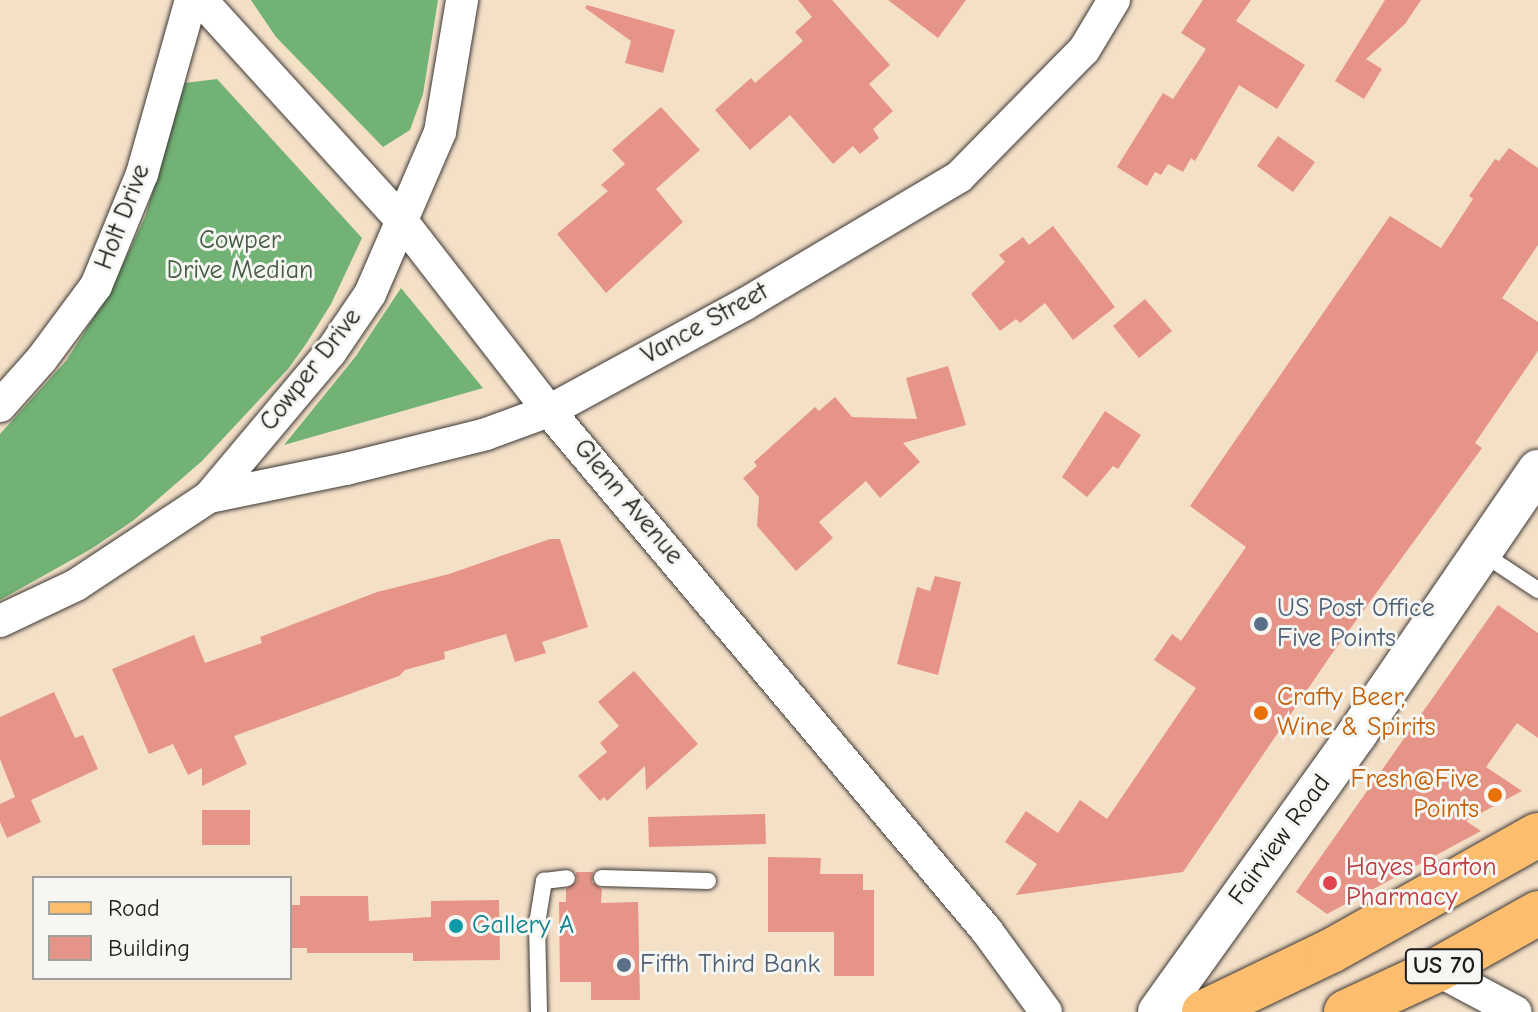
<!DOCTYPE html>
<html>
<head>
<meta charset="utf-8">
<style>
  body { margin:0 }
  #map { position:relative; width:1538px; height:1012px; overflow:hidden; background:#f4dfc7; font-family:"Comic Neue",sans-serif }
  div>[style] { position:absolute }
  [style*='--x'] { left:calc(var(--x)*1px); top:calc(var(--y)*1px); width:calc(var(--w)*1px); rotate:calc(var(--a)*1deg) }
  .forest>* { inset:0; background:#72b275 }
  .building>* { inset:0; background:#e79488 }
  .roads { filter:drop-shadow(0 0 2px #3c3936) drop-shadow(0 0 2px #3c3936) }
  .service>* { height:16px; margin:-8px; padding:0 8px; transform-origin:8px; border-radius:8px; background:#fff }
  .minor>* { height:32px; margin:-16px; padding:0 16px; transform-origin:16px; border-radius:16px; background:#fff }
  .tertiary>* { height:40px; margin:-20px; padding:0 20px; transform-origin:20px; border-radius:20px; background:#fff }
  .primary>* { height:44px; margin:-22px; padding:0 22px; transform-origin:22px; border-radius:22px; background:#fcbd6f }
  .dots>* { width:22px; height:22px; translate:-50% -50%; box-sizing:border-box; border:4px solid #f6f6f2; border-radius:50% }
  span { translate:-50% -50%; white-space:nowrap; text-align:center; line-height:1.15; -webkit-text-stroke:6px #f6f6f2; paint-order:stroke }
  .shield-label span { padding:2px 6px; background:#f6f6f2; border:2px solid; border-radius:6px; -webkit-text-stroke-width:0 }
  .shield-label { font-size:24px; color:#1c1c1c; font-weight:700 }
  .street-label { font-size:26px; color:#1c1c1c }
  .park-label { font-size:26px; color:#445b42 }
  .service-label { font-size:26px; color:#4e5e75 }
  .left { translate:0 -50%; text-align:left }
  .food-label { font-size:26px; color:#c56008 }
  .right { translate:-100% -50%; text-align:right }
  .health-label { font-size:26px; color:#be3a42 }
  .culture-label { font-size:26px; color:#0d838f }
  .legend { position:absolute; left:32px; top:876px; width:260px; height:104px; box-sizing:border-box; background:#f6f6f2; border:2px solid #9f9f9c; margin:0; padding:10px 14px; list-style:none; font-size:24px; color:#1c1c1c }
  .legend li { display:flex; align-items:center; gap:16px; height:40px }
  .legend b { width:40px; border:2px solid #9f9f9c }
</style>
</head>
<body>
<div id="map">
  <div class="forest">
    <i style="clip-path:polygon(251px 0,438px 0,423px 94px,410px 130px,383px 147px,276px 37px)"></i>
    <i style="clip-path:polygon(217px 79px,362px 238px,331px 304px,306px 344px,288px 369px,202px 461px,134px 520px,91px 549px,0 600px,0 434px,66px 361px,110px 292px,145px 217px,185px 83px)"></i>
    <i style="clip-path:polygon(401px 288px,483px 388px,284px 445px,356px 356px)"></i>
  </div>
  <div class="building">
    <i style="clip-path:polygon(798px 0,832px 0,890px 65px,869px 84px,893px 111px,873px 129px,879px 138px,860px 154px,853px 146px,833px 164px,790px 115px,750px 150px,715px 110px,751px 78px,755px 83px,803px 41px,795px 32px,812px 17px)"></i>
    <i style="clip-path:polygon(888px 0,966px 0,938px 38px)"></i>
    <i style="clip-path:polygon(1203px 0,1251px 0,1236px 21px,1305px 65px,1277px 109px,1239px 85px,1195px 161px,1191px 158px,1183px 172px,1168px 164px,1161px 175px,1155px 172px,1147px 186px,1117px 167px,1163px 93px,1173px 99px,1206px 49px,1181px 33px)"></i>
    <i style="clip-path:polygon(1385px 0,1421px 0,1405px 24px,1366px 59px,1382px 69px,1364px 99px,1335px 81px)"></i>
    <i style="clip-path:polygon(587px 5px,675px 30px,663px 73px,625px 63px,631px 41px,585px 8px)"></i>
    <i style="clip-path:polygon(661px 107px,700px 150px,656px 189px,683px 222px,606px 293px,557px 234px,608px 191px,601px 185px,625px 164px,612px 150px)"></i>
    <i style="clip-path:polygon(1278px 136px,1315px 162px,1293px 192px,1257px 166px)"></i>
    <i style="clip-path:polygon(1509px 148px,1538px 168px,1538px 245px,1502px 298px,1538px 322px,1538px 351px,1475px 443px,1482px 448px,1331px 655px,1183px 872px,1016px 895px,1037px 864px,1005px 842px,1026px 811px,1058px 833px,1080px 800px,1107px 819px,1196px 688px,1154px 660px,1172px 634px,1181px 641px,1246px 547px,1190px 506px,1390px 216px,1441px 248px,1473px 199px,1469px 196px,1495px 159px,1499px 161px)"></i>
    <i style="clip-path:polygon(1053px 226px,1115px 307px,1073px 340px,1045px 303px,1020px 323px,1016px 319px,1000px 331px,971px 294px,1005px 262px,999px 255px,1023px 237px,1029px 245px)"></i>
    <i style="clip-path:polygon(1145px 299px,1172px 331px,1139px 358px,1113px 326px)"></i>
    <i style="clip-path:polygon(948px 366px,966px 425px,903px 443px,920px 462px,880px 498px,866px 481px,819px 522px,833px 538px,796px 571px,757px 526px,759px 497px,743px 478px,757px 466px,754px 462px,815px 407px,819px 411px,835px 397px,852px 417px,917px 419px,906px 378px)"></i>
    <i style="clip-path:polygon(1105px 411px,1141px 435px,1118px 469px,1113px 466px,1087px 497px,1062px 477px)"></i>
    <i style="clip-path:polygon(550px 539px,560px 539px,588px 627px,542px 642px,546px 653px,515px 662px,506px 634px,444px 652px,445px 659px,405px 670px,399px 676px,234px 736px,247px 764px,202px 786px,202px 768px,188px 775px,173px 744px,149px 754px,112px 669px,194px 635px,205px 663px,262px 643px,260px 637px,377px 592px,449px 574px)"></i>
    <i style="clip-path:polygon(935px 576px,961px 582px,938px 675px,897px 664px,917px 587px,930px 591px)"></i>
    <i style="clip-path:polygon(1498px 605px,1538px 633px,1538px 738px,1517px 723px,1486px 767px,1522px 791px,1466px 821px,1481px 831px,1327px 914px,1296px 892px)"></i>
    <i style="clip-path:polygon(634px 671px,698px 744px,646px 790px,645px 766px,607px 801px,604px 797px,600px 801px,578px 776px,607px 752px,600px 743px,619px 726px,598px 702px)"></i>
    <i style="clip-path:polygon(54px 692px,75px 738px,83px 735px,98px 769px,31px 800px,41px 822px,7px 838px,0 822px,0 804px,15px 797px,0 759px,0 717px)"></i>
    <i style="clip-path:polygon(202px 810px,250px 810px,250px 845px,202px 845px)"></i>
    <i style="clip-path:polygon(765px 814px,766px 844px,649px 847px,648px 817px)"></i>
    <i style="clip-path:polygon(768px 857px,821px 858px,820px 874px,863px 874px,863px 890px,874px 890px,874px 976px,834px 976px,834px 932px,768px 932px)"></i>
    <i style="clip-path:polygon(576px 872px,593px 872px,592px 882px,602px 889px,601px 903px,638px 902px,640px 1000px,591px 1000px,591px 982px,560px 982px,559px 902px,566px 902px,566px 889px,577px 881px)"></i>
    <i style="clip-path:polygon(300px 896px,368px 896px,369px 921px,431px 917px,431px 901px,499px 900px,500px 960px,413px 961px,413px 953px,307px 953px,307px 948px,290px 948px,290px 905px,300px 905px)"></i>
  </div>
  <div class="roads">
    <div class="service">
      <i style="--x:1482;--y:553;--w:67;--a:33.5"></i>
      <i style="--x:602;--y:878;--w:106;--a:1.6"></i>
      <i style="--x:539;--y:1012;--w:88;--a:-91.3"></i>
      <i style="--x:537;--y:924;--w:44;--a:-80.8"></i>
      <i style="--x:544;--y:881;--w:23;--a:-7"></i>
    </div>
    <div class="minor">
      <i style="--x:201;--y:0;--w:297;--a:47.7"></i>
      <i style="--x:401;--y:220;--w:242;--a:52.2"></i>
      <i style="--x:549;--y:411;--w:680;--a:49.89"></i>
      <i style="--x:987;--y:931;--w:100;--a:53.9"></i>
      <i style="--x:0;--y:406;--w:62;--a:-48.3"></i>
      <i style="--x:41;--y:360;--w:92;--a:-53.4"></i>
      <i style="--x:96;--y:286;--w:121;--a:-67.7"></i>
      <i style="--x:142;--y:174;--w:181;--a:-74.3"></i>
      <i style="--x:209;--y:497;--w:140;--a:-11.6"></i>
      <i style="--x:346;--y:469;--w:144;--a:-14"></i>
      <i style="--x:486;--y:434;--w:67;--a:-20.1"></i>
      <i style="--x:549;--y:411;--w:223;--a:-28.6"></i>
      <i style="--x:745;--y:304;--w:249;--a:-30.7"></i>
      <i style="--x:959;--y:177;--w:178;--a:-45.5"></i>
      <i style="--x:1084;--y:50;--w:58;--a:-59"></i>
      <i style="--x:0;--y:621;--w:84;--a:-25.3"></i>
      <i style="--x:76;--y:585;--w:159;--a:-33.5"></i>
      <i style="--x:209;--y:497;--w:188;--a:-50"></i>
      <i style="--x:330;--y:353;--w:71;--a:-55.9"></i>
      <i style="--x:370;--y:294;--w:176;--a:-66.6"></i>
      <i style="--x:440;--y:132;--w:134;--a:-80.5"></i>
      <i style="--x:1437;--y:970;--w:89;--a:28"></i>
    </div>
    <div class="tertiary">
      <i style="--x:1158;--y:1012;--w:342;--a:-54.4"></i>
      <i style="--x:1357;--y:734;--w:320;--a:-55.6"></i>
    </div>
    <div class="primary">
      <i style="--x:1204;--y:1012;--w:141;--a:-25.7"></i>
      <i style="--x:1331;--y:951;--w:237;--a:-29.3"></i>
      <i style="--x:1346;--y:1012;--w:100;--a:-24.8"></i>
      <i style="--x:1437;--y:970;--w:116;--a:-29.4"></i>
    </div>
  </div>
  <div class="dots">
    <i style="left:1261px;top:624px;background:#5c6f8a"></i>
    <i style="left:1261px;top:713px;background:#e8710a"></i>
    <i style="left:1495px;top:795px;background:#e8710a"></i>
    <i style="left:1330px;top:883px;background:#e0444e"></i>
    <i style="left:456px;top:926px;background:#0f9aa8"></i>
    <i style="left:624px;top:965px;background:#5c6f8a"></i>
  </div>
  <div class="shield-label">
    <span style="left:1444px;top:966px">US 70</span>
  </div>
  <div class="street-label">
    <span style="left:123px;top:217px;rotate:-69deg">Holt Drive</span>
    <span style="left:705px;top:324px;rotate:-29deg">Vance Street</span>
    <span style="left:311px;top:370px;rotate:-52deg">Cowper Drive</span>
    <span style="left:628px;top:502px;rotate:50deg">Glenn Avenue</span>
    <span style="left:1280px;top:840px;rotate:-54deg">Fairview Road</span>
  </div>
  <div class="park-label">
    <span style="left:240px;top:256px">Cowper<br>Drive Median</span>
  </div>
  <div class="service-label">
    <span class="left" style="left:1277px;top:624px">US Post Office<br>Five Points</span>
    <span class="left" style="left:640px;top:965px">Fifth Third Bank</span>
  </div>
  <div class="food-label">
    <span class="left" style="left:1277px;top:713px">Crafty Beer,<br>Wine &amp; Spirits</span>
    <span class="right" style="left:1479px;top:795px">Fresh@Five<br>Points</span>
  </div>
  <div class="health-label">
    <span class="left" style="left:1346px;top:883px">Hayes Barton<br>Pharmacy</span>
  </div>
  <div class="culture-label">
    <span class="left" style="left:472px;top:926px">Gallery A</span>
  </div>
  <ul class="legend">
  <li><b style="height:10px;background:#fcbd6f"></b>Road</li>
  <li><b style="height:22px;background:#e79488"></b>Building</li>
  </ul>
</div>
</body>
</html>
